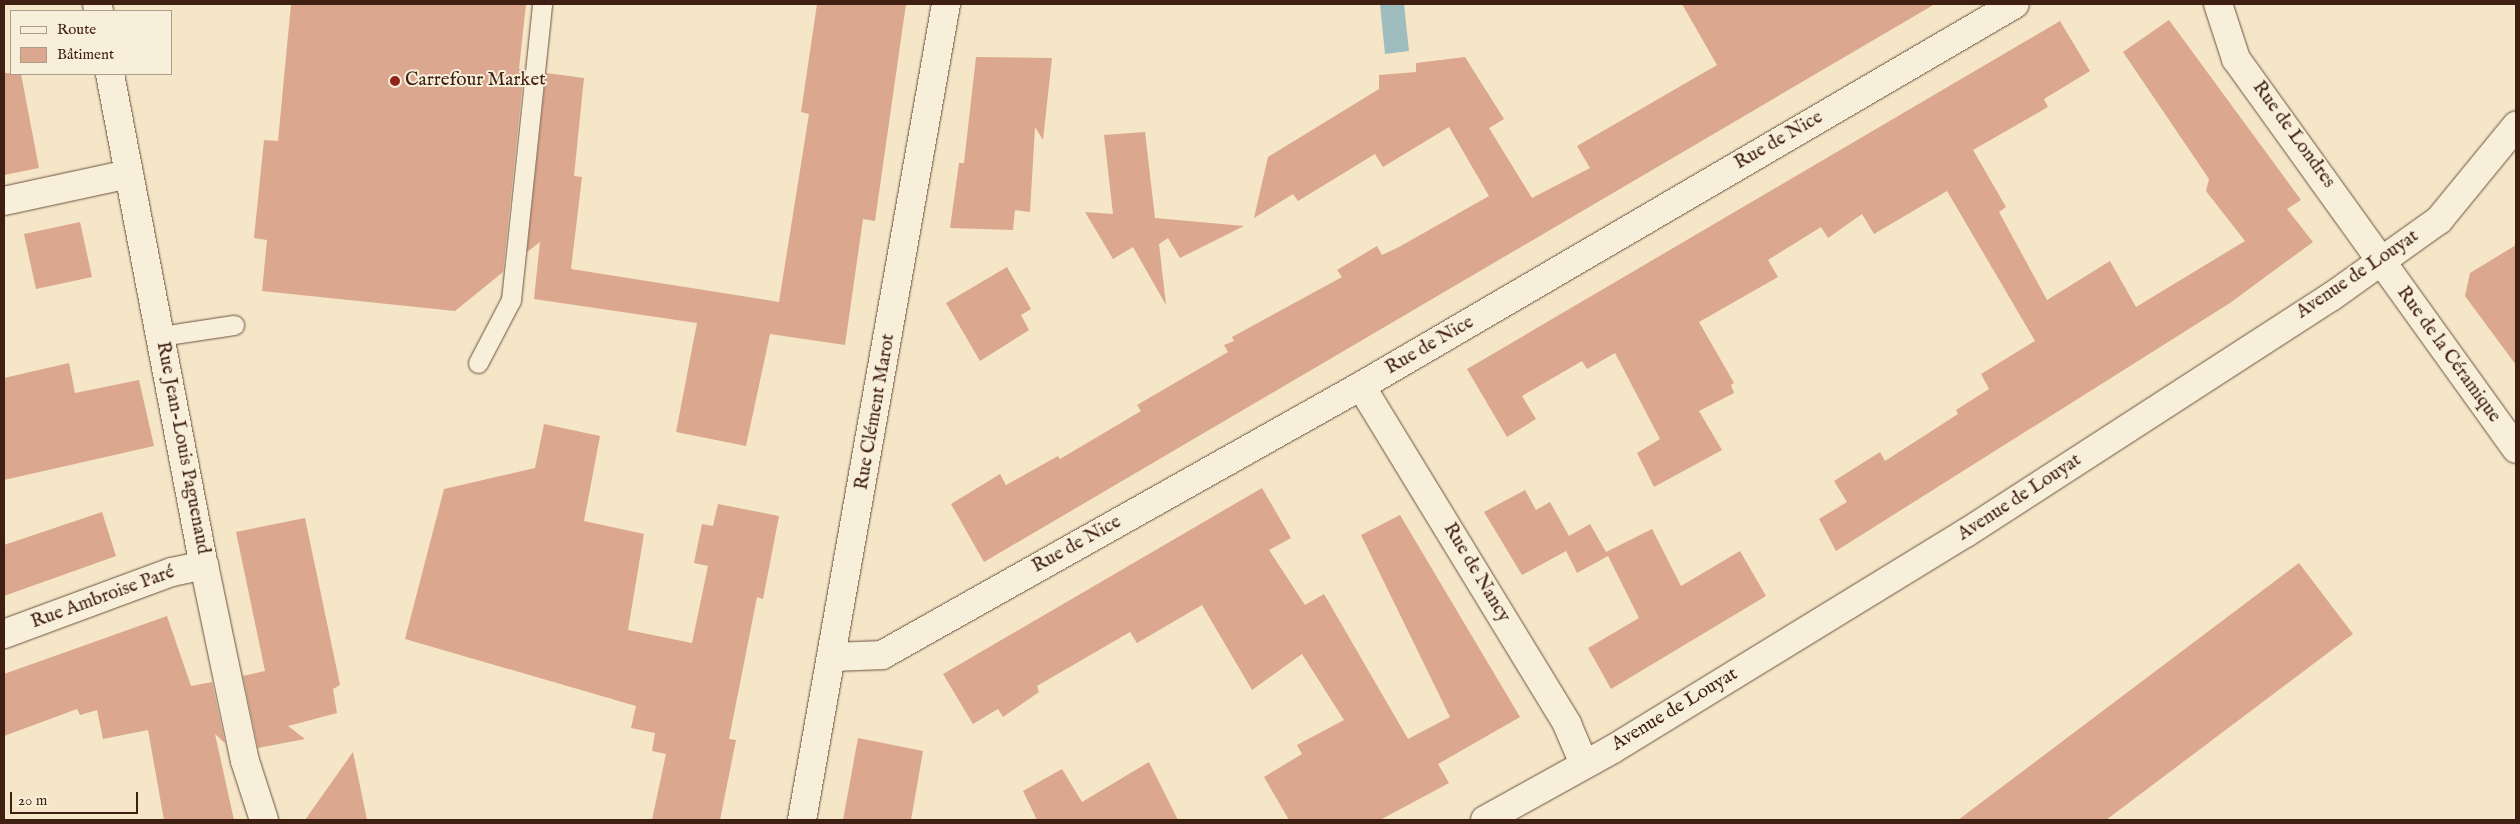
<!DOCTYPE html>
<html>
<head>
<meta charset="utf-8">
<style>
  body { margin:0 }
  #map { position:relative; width:2520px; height:824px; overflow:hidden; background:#f4e6c6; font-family:"IM FELL English",serif }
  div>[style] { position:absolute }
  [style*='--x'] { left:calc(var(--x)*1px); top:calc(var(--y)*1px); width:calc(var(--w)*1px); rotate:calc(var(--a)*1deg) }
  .water>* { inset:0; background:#9fbdbe }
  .building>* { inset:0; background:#dca78f }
  .roads { filter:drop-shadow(0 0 1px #6d5140) drop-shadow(0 0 1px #6d5140) }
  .service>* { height:19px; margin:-9.5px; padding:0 9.5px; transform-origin:9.5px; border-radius:9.5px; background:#f8efda }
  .minor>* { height:28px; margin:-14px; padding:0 14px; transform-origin:14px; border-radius:14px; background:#f8efda }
  .dots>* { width:14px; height:14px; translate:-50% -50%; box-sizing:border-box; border:2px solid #f8efda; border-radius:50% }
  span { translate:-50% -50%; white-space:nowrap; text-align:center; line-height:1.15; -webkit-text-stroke:4px #f8efda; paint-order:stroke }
  .poi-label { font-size:19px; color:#401f13 }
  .left { translate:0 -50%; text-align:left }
  .street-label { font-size:19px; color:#401f13 }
  .frame { position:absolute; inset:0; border:5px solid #401f13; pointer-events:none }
  .legend { position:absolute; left:10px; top:10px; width:162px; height:65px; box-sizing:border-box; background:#f8efda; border:1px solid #ae9c8a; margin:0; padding:6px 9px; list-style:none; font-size:15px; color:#401f13 }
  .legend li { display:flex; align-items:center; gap:10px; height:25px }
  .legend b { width:25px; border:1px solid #ae9c8a }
  .scale { position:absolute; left:10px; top:792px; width:128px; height:22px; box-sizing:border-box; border:2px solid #401f13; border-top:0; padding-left:6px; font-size:15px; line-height:18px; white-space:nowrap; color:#401f13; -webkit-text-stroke:4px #f8efda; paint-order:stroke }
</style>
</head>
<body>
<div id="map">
  <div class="water">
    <i style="clip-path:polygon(1380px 4px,1404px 4px,1409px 51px,1385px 54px)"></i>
  </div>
  <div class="building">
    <i style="clip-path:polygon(291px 4px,526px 4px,519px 69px,524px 70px,503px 272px,455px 311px,262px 291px,267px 240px,254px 238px,264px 140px,278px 141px)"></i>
    <i style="clip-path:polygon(817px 4px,906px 4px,875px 221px,863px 219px,845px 345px,770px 334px,746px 446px,676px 432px,697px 323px,534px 299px,540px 242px,527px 252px,546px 73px,584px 78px,574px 176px,582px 177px,571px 269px,779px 302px,809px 114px,801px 112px)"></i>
    <i style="clip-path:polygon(1682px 4px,1935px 4px,984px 562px,951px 504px,1000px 474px,1006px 485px,1058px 456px,1060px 459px,1141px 411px,1137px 405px,1228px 352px,1224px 345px,1234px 341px,1232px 337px,1342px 277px,1337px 270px,1377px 246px,1382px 255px,1399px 247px,1489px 196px,1449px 127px,1383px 167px,1375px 154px,1298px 201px,1293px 194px,1254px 218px,1268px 157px,1379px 89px,1379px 75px,1416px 72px,1416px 63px,1465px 57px,1504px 119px,1489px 128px,1532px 198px,1590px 168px,1577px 146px,1717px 65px)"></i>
    <i style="clip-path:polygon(2169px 20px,2301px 200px,2287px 209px,2313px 242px,2230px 303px,1836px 551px,1819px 519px,1847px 502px,1834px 481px,1880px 452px,1885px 461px,1958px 414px,1956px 410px,1989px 389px,1981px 374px,2035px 341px,1947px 191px,1874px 234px,1862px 214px,1828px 238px,1821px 227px,1768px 260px,1778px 277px,1699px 322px,1734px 383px,1731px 385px,1734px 393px,1699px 411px,1722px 450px,1654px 487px,1637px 453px,1660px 439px,1615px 353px,1587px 369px,1582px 361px,1522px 396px,1536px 419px,1507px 437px,1467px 369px,2060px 21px,2090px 71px,2044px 99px,2048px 107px,1973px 150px,2006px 207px,1999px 212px,2047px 300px,2110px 261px,2136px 307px,2245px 241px,2206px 191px,2209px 179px,2123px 52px)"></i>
    <i style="clip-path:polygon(976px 57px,1052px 58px,1043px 140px,1035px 127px,1030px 212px,1015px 210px,1013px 230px,950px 228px,959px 163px,964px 163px)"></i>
    <i style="clip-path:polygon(4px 73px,21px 74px,39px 168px,4px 175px)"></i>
    <i style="clip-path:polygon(1145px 132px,1155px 218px,1244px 226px,1180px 258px,1168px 238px,1159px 244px,1166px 305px,1133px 247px,1113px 259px,1085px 212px,1113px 214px,1104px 135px)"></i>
    <i style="clip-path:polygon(80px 222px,92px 277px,36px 289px,24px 234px)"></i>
    <i style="clip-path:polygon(2516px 245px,2516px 365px,2465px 296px,2470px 273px)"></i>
    <i style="clip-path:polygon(1007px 267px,1031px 309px,1021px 315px,1029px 330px,980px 361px,946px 303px)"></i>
    <i style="clip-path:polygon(69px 363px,75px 393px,139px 380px,154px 446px,4px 480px,4px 378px)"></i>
    <i style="clip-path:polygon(544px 424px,600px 436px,584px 521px,644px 534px,628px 630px,692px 643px,708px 566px,694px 563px,702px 524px,713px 526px,718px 504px,779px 516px,763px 599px,757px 597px,729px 739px,736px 740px,720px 820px,652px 820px,666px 754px,652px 751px,655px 733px,631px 728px,636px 706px,405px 639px,444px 489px,535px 468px)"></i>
    <i style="clip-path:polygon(1262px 488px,1291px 538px,1269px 550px,1305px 605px,1324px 594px,1408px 739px,1450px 717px,1361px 535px,1400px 515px,1520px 717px,1438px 764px,1449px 783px,1380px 820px,1289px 820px,1264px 777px,1302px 754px,1297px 745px,1344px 720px,1302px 654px,1252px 690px,1202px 605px,1137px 643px,1130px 632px,1037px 686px,1039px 692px,1003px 717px,998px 709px,973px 724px,943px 674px)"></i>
    <i style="clip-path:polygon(1525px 490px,1536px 510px,1550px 502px,1569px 536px,1590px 524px,1606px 552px,1652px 529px,1681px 586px,1740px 551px,1766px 596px,1611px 689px,1588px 648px,1639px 618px,1608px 556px,1577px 573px,1566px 551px,1522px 575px,1484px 512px)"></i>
    <i style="clip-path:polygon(102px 512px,116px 556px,4px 596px,4px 545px)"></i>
    <i style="clip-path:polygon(305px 518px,340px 685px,333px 689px,337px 713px,288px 726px,305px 739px,258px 748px,243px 676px,265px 671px,236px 532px)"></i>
    <i style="clip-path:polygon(2299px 563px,2353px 634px,2106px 820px,1958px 820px)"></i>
    <i style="clip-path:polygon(167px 616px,191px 686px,212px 682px,225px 743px,215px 734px,234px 820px,164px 820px,148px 730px,103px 739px,97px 710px,80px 715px,77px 709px,4px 736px,4px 674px)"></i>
    <i style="clip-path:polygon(858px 738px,923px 751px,911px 820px,843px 820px)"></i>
    <i style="clip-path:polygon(353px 752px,367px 820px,305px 820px)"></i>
    <i style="clip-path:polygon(1149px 762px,1178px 820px,1037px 820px,1023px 791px,1062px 769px,1082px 802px)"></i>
  </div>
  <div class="roads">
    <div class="service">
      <i style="--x:161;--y:336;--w:74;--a:-8.6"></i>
      <i style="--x:478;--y:363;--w:71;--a:-62.4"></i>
      <i style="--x:511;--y:300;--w:298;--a:-84"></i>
    </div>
    <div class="minor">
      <i style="--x:97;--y:4;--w:7;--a:74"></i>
      <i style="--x:2218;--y:4;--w:58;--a:71.9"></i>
      <i style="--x:2236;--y:59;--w:480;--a:54.3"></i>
      <i style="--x:110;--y:74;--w:500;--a:79.2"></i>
      <i style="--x:204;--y:565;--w:200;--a:78.2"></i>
      <i style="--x:245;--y:761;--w:62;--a:72.1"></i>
      <i style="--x:4;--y:201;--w:128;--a:-12.2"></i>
      <i style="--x:1361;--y:386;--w:396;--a:58.6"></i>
      <i style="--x:1567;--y:724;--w:43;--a:67"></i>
      <i style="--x:4;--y:634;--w:179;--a:-20.3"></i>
      <i style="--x:172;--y:572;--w:33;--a:-12"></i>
      <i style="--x:834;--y:657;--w:48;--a:-2.4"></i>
      <i style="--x:882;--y:655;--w:549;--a:-29.32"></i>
      <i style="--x:1361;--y:386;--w:757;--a:-30.29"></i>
      <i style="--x:802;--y:820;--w:829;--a:-79.99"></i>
      <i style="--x:1485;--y:820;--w:146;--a:-29"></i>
      <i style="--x:1613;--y:749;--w:414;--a:-31.5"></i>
      <i style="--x:1966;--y:533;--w:435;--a:-32.9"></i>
      <i style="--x:2331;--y:297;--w:133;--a:-35.5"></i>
      <i style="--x:2439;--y:220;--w:122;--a:-50.7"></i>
    </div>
  </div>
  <div class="dots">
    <i style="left:395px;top:81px;background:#8f2418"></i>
  </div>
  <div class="poi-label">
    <span class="left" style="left:405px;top:81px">Carrefour Market</span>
  </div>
  <div class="street-label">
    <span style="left:2293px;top:135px;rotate:54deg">Rue de Londres</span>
    <span style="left:1779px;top:141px;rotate:-30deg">Rue de Nice</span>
    <span style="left:2358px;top:275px;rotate:-34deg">Avenue de Louyat</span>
    <span style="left:1430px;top:346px;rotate:-30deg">Rue de Nice</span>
    <span style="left:2448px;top:355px;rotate:54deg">Rue de la Céramique</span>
    <span style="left:876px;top:412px;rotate:-80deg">Rue Clément Marot</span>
    <span style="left:182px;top:448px;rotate:79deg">Rue Jean-Louis Paguenaud</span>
    <span style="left:2020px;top:498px;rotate:-33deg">Avenue de Louyat</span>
    <span style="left:1077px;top:545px;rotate:-29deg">Rue de Nice</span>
    <span style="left:1476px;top:573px;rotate:59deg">Rue de Nancy</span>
    <span style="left:103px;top:598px;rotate:-20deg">Rue Ambroise Paré</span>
    <span style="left:1675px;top:710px;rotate:-31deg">Avenue de Louyat</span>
  </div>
  <div class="frame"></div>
  <ul class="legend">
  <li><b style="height:6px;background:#f8efda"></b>Route</li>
  <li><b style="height:14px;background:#dca78f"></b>Bâtiment</li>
  </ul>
  <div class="scale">20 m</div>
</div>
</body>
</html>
